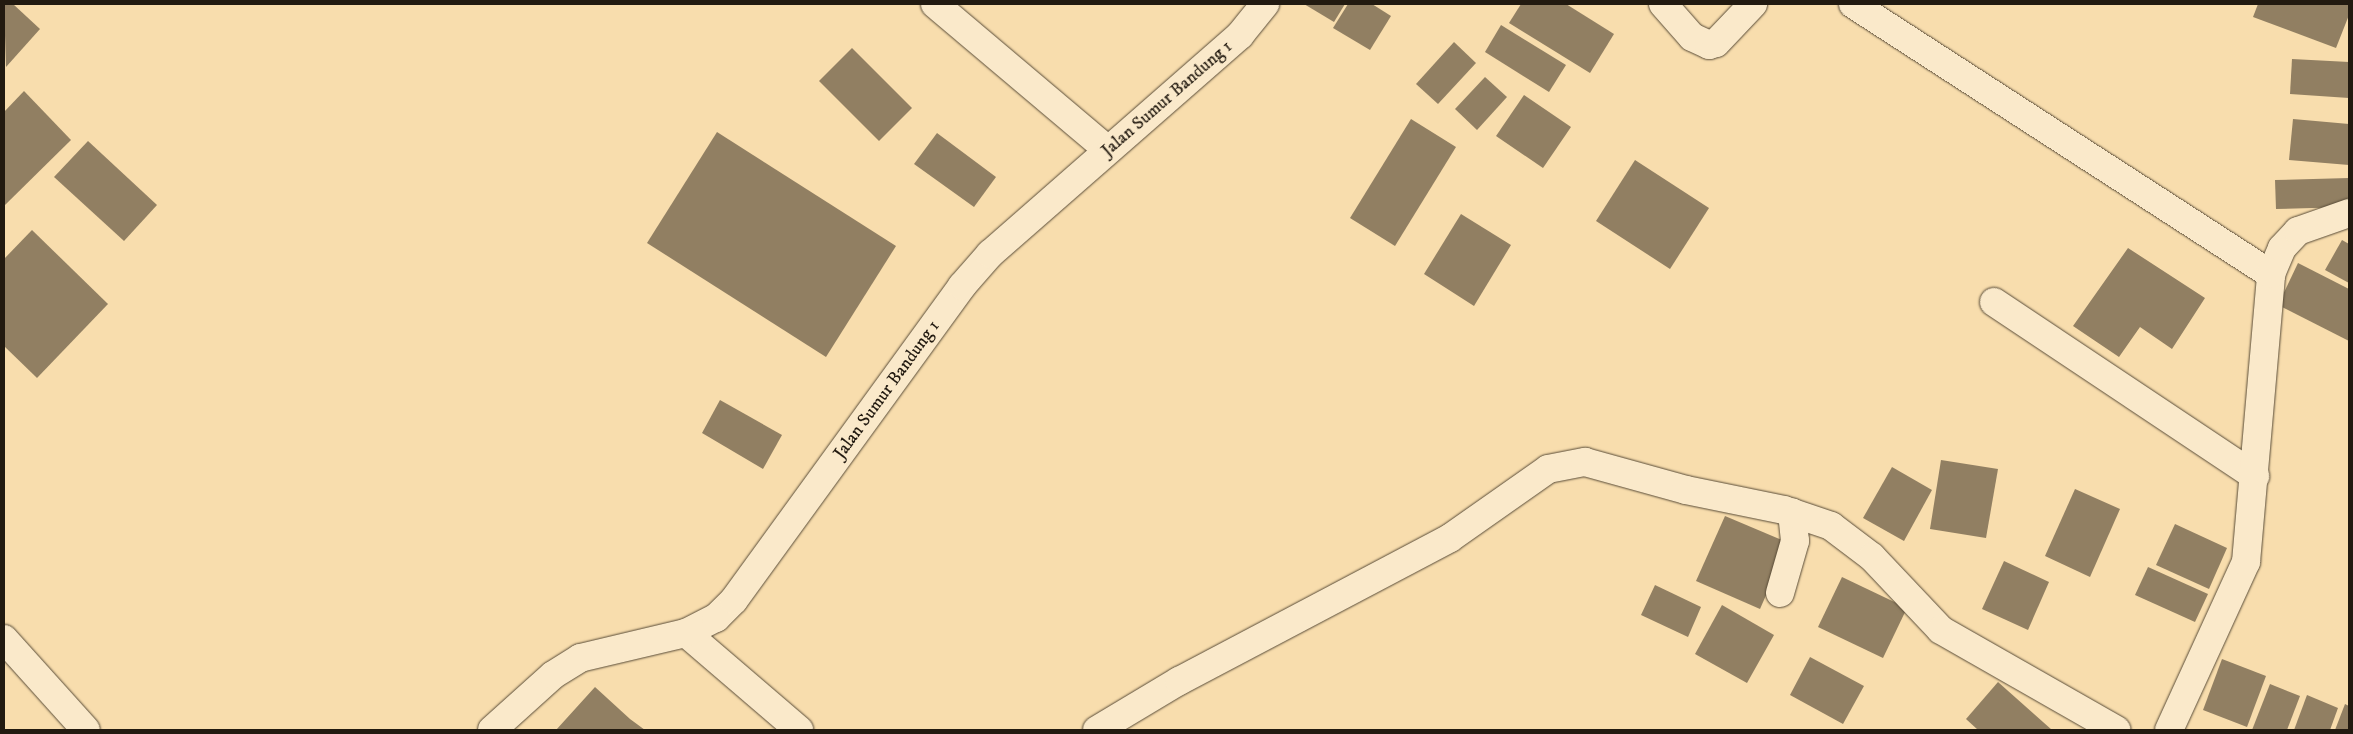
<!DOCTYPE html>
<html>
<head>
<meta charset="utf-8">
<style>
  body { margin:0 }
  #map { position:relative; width:2353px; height:734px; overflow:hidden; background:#f8ddad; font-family:"IM FELL DW Pica",serif }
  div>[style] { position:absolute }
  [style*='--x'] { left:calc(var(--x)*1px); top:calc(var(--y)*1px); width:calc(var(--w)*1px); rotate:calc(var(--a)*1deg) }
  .building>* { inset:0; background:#917f62 }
  .roads { filter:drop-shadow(0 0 1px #584b37) drop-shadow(0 0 1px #584b37) }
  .street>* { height:28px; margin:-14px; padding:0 14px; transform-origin:14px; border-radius:14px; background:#fae9ca }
  .secondary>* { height:28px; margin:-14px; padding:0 14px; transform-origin:14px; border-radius:14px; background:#fae9ca }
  span { translate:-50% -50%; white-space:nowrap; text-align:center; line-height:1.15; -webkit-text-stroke:4.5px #fae9ca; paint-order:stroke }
  .street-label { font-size:18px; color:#221a10 }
  .frame { position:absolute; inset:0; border:5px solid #221a10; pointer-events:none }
</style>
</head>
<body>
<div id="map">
  <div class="building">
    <i style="clip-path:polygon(4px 4px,13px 4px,40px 29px,6px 67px)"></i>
    <i style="clip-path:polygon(1304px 4px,1345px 4px,1334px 22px)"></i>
    <i style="clip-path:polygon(1348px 4px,1372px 4px,1391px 16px,1370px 50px,1333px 28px)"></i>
    <i style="clip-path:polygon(1521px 4px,1566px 4px,1614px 34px,1590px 73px,1509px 23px)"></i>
    <i style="clip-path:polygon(2258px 4px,2349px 4px,2349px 15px,2336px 48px,2253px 17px)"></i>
    <i style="clip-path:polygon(1501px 25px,1566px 65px,1549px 92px,1485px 52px)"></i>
    <i style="clip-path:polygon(1454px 42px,1476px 63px,1438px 104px,1416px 84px)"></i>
    <i style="clip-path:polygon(852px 48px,912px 108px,879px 141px,819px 81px)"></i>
    <i style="clip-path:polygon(2292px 59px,2349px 62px,2349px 98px,2290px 94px)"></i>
    <i style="clip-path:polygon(1485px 77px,1507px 97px,1477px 130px,1455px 109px)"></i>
    <i style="clip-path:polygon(24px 91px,71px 140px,4px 206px,4px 112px)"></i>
    <i style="clip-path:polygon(1524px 95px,1571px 127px,1543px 168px,1496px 136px)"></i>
    <i style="clip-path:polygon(1411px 119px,1456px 147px,1395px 246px,1350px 218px)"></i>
    <i style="clip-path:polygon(2293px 119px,2349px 124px,2349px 165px,2289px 160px)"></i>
    <i style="clip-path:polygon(717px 132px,896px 246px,826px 357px,647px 243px)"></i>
    <i style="clip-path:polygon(937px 133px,996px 177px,974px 207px,914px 164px)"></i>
    <i style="clip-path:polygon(88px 141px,157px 205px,124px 241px,54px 177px)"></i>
    <i style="clip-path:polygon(1635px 160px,1709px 208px,1670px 269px,1596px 221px)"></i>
    <i style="clip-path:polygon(2349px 178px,2349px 207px,2276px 209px,2275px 180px)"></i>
    <i style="clip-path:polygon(1461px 214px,1511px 245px,1474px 306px,1424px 274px)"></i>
    <i style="clip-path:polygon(32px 230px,108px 304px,37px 378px,4px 346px,4px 259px)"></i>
    <i style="clip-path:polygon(2342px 240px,2349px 244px,2349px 283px,2325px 270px)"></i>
    <i style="clip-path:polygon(2128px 248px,2205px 298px,2172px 349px,2140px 327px,2119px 357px,2073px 326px)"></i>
    <i style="clip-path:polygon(2298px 263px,2349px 289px,2349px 341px,2278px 305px)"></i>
    <i style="clip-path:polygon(720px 400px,782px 435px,763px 469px,702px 433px)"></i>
    <i style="clip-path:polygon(1941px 460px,1998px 469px,1986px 538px,1930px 529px)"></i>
    <i style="clip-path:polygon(1892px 467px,1932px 490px,1904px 541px,1863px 518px)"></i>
    <i style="clip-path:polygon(2075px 489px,2120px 509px,2090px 577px,2045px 556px)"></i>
    <i style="clip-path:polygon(1725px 516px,1789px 543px,1760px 609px,1696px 581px)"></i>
    <i style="clip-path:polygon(2175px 524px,2227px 548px,2209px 589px,2156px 565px)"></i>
    <i style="clip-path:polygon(2004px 561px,2049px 582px,2028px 630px,1982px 609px)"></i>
    <i style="clip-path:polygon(2148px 567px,2208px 594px,2195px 622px,2135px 595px)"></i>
    <i style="clip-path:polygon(1842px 577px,1907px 608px,1883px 658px,1818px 627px)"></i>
    <i style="clip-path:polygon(1655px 585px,1701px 607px,1688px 637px,1641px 615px)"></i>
    <i style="clip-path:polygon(1722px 605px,1774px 635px,1747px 683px,1695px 654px)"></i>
    <i style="clip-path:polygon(1810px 657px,1864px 686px,1843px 724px,1790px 695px)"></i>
    <i style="clip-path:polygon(2222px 659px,2266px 676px,2247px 727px,2203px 710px)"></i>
    <i style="clip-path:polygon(1998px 682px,2052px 730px,1978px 730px,1966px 719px)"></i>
    <i style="clip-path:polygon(2270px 684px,2300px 696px,2287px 730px,2252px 730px)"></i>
    <i style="clip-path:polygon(595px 687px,630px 719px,645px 730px,556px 730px)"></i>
    <i style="clip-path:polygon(2307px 695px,2338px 708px,2330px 730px,2294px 730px)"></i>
    <i style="clip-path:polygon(2345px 704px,2349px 706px,2349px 730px,2335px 730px)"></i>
  </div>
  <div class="roads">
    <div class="street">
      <i style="--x:935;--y:4;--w:226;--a:40.2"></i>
      <i style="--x:1663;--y:4;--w:44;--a:48.7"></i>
      <i style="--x:1692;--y:37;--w:19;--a:25"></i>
      <i style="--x:1709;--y:45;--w:7;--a:-16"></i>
      <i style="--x:1716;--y:43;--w:54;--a:-46.5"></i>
      <i style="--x:1853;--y:4;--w:498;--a:32.9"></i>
      <i style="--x:1994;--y:302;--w:314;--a:33.7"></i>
      <i style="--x:1780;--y:593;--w:54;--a:-73.9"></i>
      <i style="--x:1795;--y:541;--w:29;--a:-96"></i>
      <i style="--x:686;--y:633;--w:149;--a:40.6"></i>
      <i style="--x:492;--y:730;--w:82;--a:-42"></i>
      <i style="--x:553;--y:675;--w:32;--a:-32"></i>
      <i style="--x:580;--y:658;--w:109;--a:-13.3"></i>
      <i style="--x:686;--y:633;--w:34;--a:-27"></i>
      <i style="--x:716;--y:618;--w:25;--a:-45"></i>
      <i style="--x:734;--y:600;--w:388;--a:-54"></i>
      <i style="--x:962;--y:286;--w:43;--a:-48.8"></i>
      <i style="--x:990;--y:254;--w:332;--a:-41.2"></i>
      <i style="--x:1240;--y:35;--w:40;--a:-51"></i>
      <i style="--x:1097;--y:730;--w:96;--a:-30.9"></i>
      <i style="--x:1179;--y:681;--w:306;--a:-27.8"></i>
      <i style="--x:1450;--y:538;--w:120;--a:-35.1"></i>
      <i style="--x:1548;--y:469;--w:38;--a:-11"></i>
      <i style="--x:1585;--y:462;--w:105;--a:15.5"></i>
      <i style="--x:1686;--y:490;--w:100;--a:11.5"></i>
      <i style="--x:1784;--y:510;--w:50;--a:18.8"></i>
      <i style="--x:1831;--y:526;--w:51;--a:37.1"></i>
      <i style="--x:1872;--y:557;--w:100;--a:46.6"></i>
      <i style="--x:1941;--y:630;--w:202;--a:29.7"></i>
      <i style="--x:2169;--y:730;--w:185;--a:-65.4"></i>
      <i style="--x:2246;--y:562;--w:289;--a:-85"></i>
      <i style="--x:2271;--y:274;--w:28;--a:-67"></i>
      <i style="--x:2282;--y:248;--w:23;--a:-47"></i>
      <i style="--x:2298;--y:231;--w:54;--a:-19.4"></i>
    </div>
    <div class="secondary">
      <i style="--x:4;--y:639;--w:122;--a:48"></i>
    </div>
  </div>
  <div class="street-label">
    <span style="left:1167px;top:99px;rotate:-41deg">Jalan Sumur Bandung 1</span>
    <span style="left:887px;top:390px;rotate:-54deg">Jalan Sumur Bandung 1</span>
  </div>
  <div class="frame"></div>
</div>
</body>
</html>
